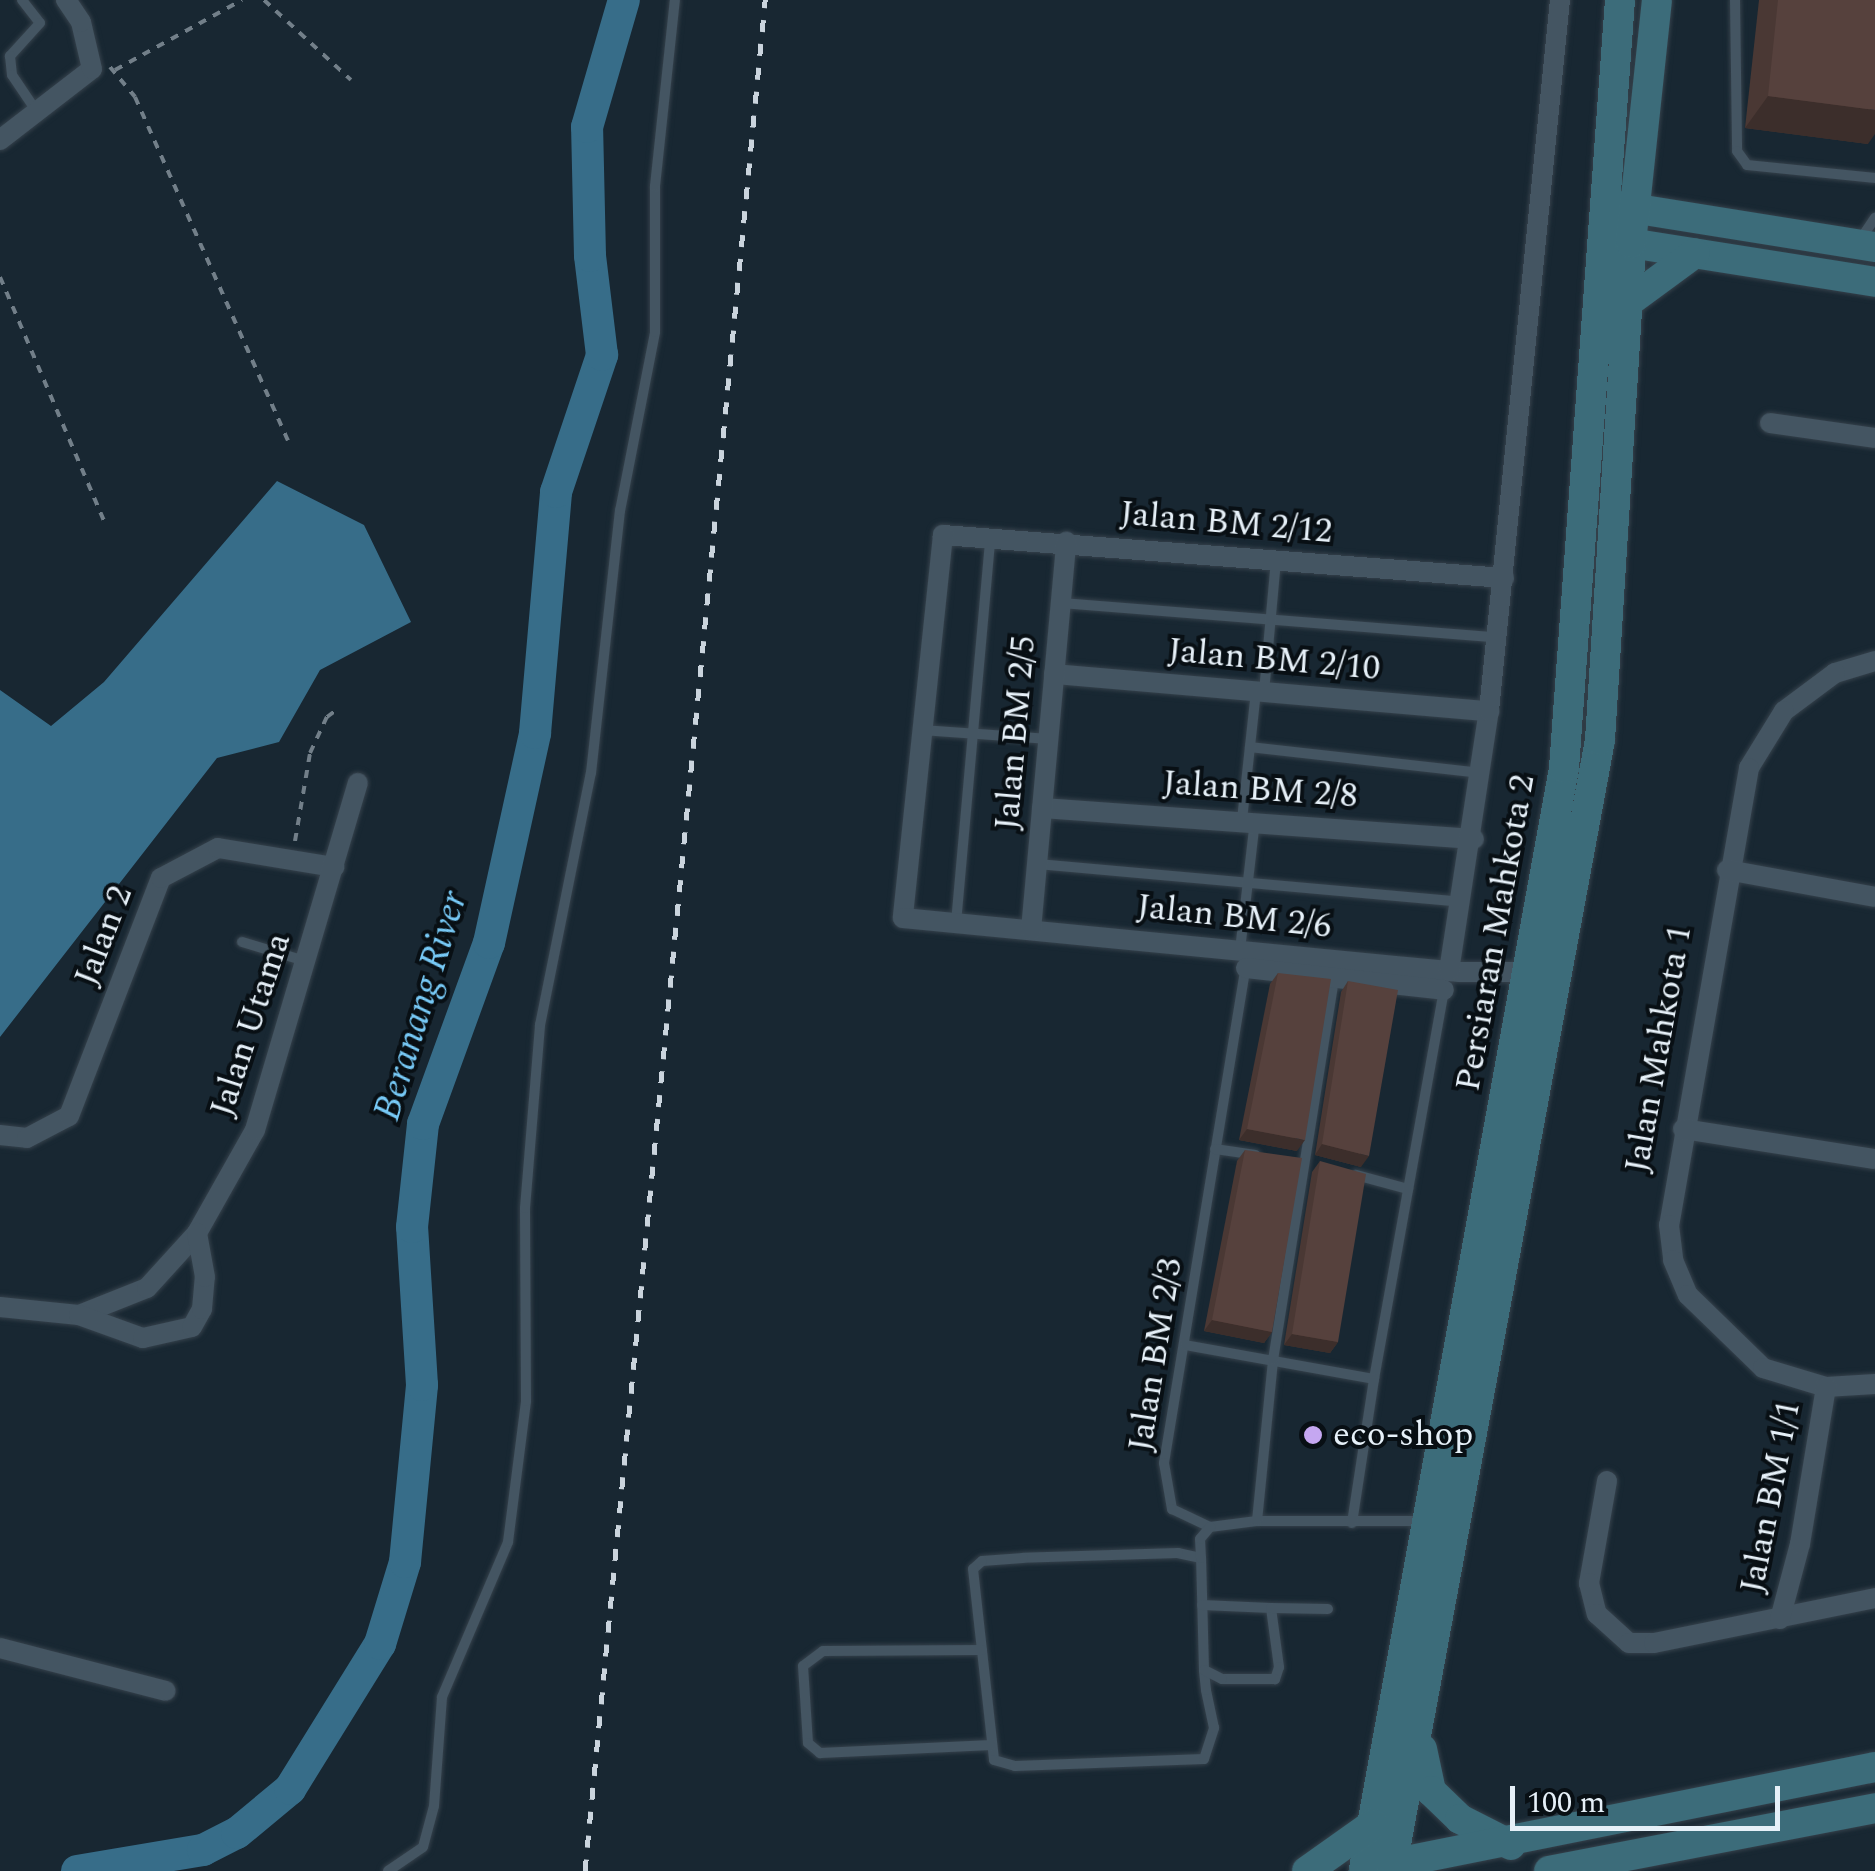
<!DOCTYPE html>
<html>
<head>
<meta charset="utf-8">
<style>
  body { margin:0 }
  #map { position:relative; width:1875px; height:1871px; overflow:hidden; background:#182732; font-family:Spectral,serif }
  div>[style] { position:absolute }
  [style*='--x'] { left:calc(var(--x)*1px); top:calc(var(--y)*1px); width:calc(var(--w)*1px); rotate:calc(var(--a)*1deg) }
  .water>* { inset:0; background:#376d89 }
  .river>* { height:32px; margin:-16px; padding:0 16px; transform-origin:16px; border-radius:16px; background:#376d89 }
  .path>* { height:4px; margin-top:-2px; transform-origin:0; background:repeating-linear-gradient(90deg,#727f89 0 8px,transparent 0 16px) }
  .roads { filter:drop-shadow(0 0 2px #35414b) drop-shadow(0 0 2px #35414b) }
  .lane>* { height:10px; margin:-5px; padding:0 5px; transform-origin:5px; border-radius:5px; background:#445562 }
  .street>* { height:20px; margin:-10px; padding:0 10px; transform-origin:10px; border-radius:10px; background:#445562 }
  .secondary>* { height:30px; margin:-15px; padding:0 15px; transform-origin:15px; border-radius:15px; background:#3c6c7a }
  .rail>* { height:5px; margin-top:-2.5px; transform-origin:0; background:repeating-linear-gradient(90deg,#cad4dd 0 12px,transparent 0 24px) }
  .wall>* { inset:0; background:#4a3834 }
  .shaded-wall>* { inset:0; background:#3c2e2b }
  .building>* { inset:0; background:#56413d }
  .dots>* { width:28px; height:28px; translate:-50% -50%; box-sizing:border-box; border:5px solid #080f14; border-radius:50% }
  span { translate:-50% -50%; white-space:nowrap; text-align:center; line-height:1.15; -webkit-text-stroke:8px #080f14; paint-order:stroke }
  .street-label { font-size:35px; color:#e6f0f8 }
  .poi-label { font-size:35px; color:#e6f0f8 }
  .left { translate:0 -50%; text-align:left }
  .water-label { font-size:38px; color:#77c9f6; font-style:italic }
  .scale { position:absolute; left:1510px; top:1786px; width:270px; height:45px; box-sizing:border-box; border:5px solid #e6f0f8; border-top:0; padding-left:12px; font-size:30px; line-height:35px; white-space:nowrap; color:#e6f0f8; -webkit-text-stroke:8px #080f14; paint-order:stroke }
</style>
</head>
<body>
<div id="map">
  <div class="water">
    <i style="clip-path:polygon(277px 481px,364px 525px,411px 622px,320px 670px,279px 742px,217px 758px,0 1037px,0 690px,51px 726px,104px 682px)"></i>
  </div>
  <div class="river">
    <i style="--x:77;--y:1871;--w:128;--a:-9.5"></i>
    <i style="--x:203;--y:1850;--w:38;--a:-27"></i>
    <i style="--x:237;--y:1833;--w:69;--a:-39.7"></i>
    <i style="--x:290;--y:1789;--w:171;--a:-58.2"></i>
    <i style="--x:380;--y:1644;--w:86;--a:-73"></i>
    <i style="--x:405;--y:1562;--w:178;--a:-84.5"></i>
    <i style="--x:422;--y:1385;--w:158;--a:-93.6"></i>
    <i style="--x:412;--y:1227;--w:104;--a:-83.9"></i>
    <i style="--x:423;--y:1124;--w:193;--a:-70"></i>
    <i style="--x:489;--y:943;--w:215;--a:-77.6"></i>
    <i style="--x:535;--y:733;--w:242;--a:-85"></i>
    <i style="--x:556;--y:492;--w:145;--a:-71.4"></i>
    <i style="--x:602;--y:355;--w:100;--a:-96.9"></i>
    <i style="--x:590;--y:256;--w:129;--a:-91.3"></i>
    <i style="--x:587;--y:127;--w:132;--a:-73.8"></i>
  </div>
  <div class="path">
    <i style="--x:264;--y:0;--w:118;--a:42.6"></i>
    <i style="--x:110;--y:67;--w:39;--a:50"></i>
    <i style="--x:135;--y:97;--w:376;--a:66"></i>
    <i style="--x:115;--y:70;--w:145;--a:-28.9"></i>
    <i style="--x:0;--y:277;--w:270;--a:66.9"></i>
    <i style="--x:295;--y:841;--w:89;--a:-80.3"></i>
    <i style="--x:310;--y:753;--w:40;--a:-65"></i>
    <i style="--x:327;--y:717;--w:15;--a:-37"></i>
  </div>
  <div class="roads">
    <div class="lane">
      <i style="--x:22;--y:0;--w:29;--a:52"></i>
      <i style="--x:40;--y:23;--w:45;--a:132.3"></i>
      <i style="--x:10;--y:56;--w:19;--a:84"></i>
      <i style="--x:12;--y:75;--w:45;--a:56"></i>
      <i style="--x:1735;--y:0;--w:151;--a:89.2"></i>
      <i style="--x:1737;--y:151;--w:17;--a:54"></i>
      <i style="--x:1747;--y:165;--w:129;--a:5.8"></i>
      <i style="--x:1860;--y:240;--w:27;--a:-56"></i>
      <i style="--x:1060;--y:603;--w:437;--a:4.5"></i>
      <i style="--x:1264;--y:692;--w:133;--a:-84.8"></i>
      <i style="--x:923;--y:730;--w:125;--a:4.1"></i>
      <i style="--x:1250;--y:747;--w:232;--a:6.4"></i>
      <i style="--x:1242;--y:820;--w:129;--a:-83.8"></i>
      <i style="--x:1037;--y:864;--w:426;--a:5.1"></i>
      <i style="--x:956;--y:923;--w:386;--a:-84.9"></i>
      <i style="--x:242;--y:942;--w:66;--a:16.8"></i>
      <i style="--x:1240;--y:950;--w:130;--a:-83.4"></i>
      <i style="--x:1246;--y:965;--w:505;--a:99.35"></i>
      <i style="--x:1164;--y:1463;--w:47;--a:80.1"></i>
      <i style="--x:1172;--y:1509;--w:42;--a:25.3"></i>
      <i style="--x:1210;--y:1527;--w:47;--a:-7.3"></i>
      <i style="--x:1257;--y:1521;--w:166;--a:0"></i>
      <i style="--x:1215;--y:1149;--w:41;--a:8.3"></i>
      <i style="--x:1356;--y:1175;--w:54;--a:15.1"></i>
      <i style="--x:1185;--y:1345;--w:192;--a:10.2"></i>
      <i style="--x:1374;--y:1379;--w:394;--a:-79.8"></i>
      <i style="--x:1257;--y:1521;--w:162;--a:-84.3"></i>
      <i style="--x:1273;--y:1360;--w:387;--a:-80.9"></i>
      <i style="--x:1352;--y:1523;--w:146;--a:-81.3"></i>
      <i style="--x:1201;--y:1558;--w:24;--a:-168"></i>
      <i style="--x:1178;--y:1553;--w:155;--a:178.2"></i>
      <i style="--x:1023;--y:1558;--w:41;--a:175.8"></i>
      <i style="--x:982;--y:1561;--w:12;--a:138"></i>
      <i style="--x:973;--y:1569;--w:192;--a:83.7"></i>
      <i style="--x:994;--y:1760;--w:22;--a:16"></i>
      <i style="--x:1015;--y:1766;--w:189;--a:-2.1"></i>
      <i style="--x:1204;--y:1759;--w:33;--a:-72"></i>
      <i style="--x:1214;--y:1728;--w:39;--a:-102"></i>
      <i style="--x:1206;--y:1690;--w:20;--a:-96"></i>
      <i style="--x:1204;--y:1670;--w:112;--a:-91.5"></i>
      <i style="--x:1201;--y:1558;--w:19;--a:-93"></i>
      <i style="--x:1200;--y:1539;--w:16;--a:-50"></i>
      <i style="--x:1202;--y:1605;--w:69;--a:2.5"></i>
      <i style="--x:1271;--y:1608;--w:60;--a:82.3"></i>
      <i style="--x:1279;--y:1667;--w:13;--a:108"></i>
      <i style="--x:1275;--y:1679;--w:53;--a:180"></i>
      <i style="--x:1222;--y:1679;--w:20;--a:-153"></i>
      <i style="--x:1271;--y:1608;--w:57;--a:1"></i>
      <i style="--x:982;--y:1650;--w:159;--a:179.6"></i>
      <i style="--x:823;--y:1651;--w:25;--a:143"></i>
      <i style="--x:803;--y:1666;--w:77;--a:86.3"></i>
      <i style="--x:808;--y:1743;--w:16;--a:40"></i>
      <i style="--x:820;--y:1753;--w:172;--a:-2.7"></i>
      <i style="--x:388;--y:1871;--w:42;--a:-34.4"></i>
      <i style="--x:423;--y:1847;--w:42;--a:-75"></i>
      <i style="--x:434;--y:1806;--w:109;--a:-85.8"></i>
      <i style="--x:442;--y:1697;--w:168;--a:-66.9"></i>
      <i style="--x:508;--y:1542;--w:142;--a:-82.7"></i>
      <i style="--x:526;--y:1401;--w:193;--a:-90.3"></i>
      <i style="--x:525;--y:1208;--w:184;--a:-85.3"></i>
      <i style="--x:540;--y:1025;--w:257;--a:-78.6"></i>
      <i style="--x:591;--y:773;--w:264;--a:-83.7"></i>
      <i style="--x:620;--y:511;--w:182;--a:-78.9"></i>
      <i style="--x:655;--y:332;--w:146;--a:-90"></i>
      <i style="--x:655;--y:186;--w:187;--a:-83.9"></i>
    </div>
    <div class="street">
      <i style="--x:0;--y:140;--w:116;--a:-37.7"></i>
      <i style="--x:92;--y:69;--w:48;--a:-103.2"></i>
      <i style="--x:81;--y:22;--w:27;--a:-124"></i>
      <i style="--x:1770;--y:423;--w:106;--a:8.1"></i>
      <i style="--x:1504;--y:578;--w:563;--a:-175.62"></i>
      <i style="--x:943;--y:535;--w:385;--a:96"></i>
      <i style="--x:903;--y:918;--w:559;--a:5.55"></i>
      <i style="--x:1459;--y:972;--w:76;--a:0"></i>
      <i style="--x:1875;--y:661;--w:42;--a:163.3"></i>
      <i style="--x:1835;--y:673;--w:64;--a:143.3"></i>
      <i style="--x:1784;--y:711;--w:67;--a:121.6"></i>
      <i style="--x:1749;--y:768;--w:464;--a:99.9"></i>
      <i style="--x:1669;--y:1225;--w:35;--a:83"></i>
      <i style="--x:1673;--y:1260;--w:38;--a:67"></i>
      <i style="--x:1688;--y:1295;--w:105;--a:44.2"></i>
      <i style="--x:1763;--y:1368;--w:66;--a:16.8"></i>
      <i style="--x:1826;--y:1387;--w:49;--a:-3.5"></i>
      <i style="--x:1054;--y:674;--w:437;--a:4.9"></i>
      <i style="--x:1042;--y:808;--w:433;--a:4.1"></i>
      <i style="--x:1727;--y:870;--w:150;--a:10.3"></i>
      <i style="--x:1031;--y:930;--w:390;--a:-84.8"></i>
      <i style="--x:1246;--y:968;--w:199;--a:6.3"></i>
      <i style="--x:1449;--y:971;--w:263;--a:-81.3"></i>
      <i style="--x:1489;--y:711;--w:715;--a:-84.3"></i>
      <i style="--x:1683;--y:1129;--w:194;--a:8.9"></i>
      <i style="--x:0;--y:1135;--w:27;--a:6"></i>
      <i style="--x:27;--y:1138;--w:47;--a:-27.6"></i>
      <i style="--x:69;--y:1116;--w:255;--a:-68.9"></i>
      <i style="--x:161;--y:878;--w:64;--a:-27.8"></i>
      <i style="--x:218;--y:848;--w:118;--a:9.3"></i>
      <i style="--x:0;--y:1307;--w:79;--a:5.8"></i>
      <i style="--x:79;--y:1315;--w:73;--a:-21.7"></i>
      <i style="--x:147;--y:1288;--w:74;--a:-47.7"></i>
      <i style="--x:197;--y:1233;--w:118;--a:-60.6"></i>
      <i style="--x:255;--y:1130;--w:362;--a:-73.5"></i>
      <i style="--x:79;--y:1315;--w:68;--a:19.8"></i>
      <i style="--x:143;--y:1338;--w:50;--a:-12.7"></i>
      <i style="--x:192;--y:1327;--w:21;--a:-61"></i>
      <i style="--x:202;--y:1309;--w:32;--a:-85"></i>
      <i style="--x:205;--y:1277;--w:45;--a:-100.3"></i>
      <i style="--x:1607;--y:1481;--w:104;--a:100"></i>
      <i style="--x:1589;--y:1583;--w:32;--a:76"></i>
      <i style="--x:1597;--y:1614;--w:43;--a:42.2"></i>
      <i style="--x:1629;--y:1643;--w:25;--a:0"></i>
      <i style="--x:1654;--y:1643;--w:226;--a:-11.5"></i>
      <i style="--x:1780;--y:1619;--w:78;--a:-75.1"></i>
      <i style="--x:1800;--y:1544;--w:159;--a:-80.6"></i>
      <i style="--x:0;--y:1648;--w:171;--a:14.5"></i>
    </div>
    <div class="secondary">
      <i style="--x:1619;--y:206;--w:259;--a:9.1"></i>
      <i style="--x:1611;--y:240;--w:267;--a:9"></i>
      <i style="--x:1627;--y:303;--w:84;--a:-36.3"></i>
      <i style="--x:1422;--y:1749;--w:43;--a:77.9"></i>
      <i style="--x:1431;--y:1791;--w:40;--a:44"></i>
      <i style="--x:1460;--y:1819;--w:57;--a:27"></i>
      <i style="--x:1376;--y:1867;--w:509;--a:-11.33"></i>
      <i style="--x:1364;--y:1869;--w:1119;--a:-79.7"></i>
      <i style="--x:1564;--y:768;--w:770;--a:-85.83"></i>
      <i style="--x:1307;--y:1871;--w:80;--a:-35.3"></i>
      <i style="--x:1391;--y:1871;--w:1150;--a:-79.53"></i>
      <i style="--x:1600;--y:740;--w:498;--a:-86.4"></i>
      <i style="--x:1631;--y:243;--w:244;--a:-83.9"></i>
      <i style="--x:1549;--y:1871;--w:332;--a:-10.9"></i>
    </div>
  </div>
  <div class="rail">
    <i style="--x:585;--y:1871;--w:1880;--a:-84.5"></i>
  </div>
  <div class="wall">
    <i style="clip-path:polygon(1759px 0,1875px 0,1868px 144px,1745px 128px)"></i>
    <i style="clip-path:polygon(1278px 973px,1297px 1151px,1239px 1140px,1270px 984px)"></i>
    <i style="clip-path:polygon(1348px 981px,1361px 1167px,1315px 1155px,1341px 992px)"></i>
    <i style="clip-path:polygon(1245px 1150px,1272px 1332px,1264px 1343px,1204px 1331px,1237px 1161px)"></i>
    <i style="clip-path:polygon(1320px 1161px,1338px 1342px,1330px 1353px,1284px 1345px,1312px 1172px)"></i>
  </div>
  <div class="shaded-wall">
    <i style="clip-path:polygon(1768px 96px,1875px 110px,1875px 134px,1868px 144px,1745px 128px)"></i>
    <i style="clip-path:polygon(1247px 1129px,1305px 1140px,1297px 1151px,1239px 1140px)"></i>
    <i style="clip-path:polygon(1322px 1144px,1369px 1156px,1361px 1167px,1315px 1155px)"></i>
    <i style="clip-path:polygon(1212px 1320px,1272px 1332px,1264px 1343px,1204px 1331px)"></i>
    <i style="clip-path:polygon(1292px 1334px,1338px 1342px,1330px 1353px,1284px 1345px)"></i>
  </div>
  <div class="building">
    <i style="clip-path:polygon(1778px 0,1875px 0,1875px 110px,1768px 96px)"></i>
    <i style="clip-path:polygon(1278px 973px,1331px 979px,1305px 1140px,1247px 1129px)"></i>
    <i style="clip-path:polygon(1348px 981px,1398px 990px,1369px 1156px,1322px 1144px)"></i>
    <i style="clip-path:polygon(1245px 1150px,1302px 1158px,1272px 1332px,1212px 1320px)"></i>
    <i style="clip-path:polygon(1320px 1161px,1366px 1174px,1338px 1342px,1292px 1334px)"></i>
  </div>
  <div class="dots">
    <i style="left:1313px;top:1435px;background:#c5a7f1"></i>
  </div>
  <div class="street-label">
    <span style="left:1226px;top:523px;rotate:5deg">Jalan BM 2/12</span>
    <span style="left:1274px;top:660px;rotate:5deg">Jalan BM 2/10</span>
    <span style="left:1016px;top:733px;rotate:-85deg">Jalan BM 2/5</span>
    <span style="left:1260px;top:790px;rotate:4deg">Jalan BM 2/8</span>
    <span style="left:1234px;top:917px;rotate:6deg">Jalan BM 2/6</span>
    <span style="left:1496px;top:933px;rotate:-80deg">Persiaran Mahkota 2</span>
    <span style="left:104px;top:936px;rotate:-69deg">Jalan 2</span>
    <span style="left:251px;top:1025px;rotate:-72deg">Jalan Utama</span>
    <span style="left:1659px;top:1049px;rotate:-80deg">Jalan Mahkota 1</span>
    <span style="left:1156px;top:1355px;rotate:-81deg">Jalan BM 2/3</span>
    <span style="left:1771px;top:1497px;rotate:-79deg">Jalan BM 1/1</span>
  </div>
  <div class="poi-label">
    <span class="left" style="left:1333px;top:1435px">eco-shop</span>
  </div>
  <div class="water-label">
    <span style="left:422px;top:1006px;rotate:-73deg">Beranang River</span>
  </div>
  <div class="scale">100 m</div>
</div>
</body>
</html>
